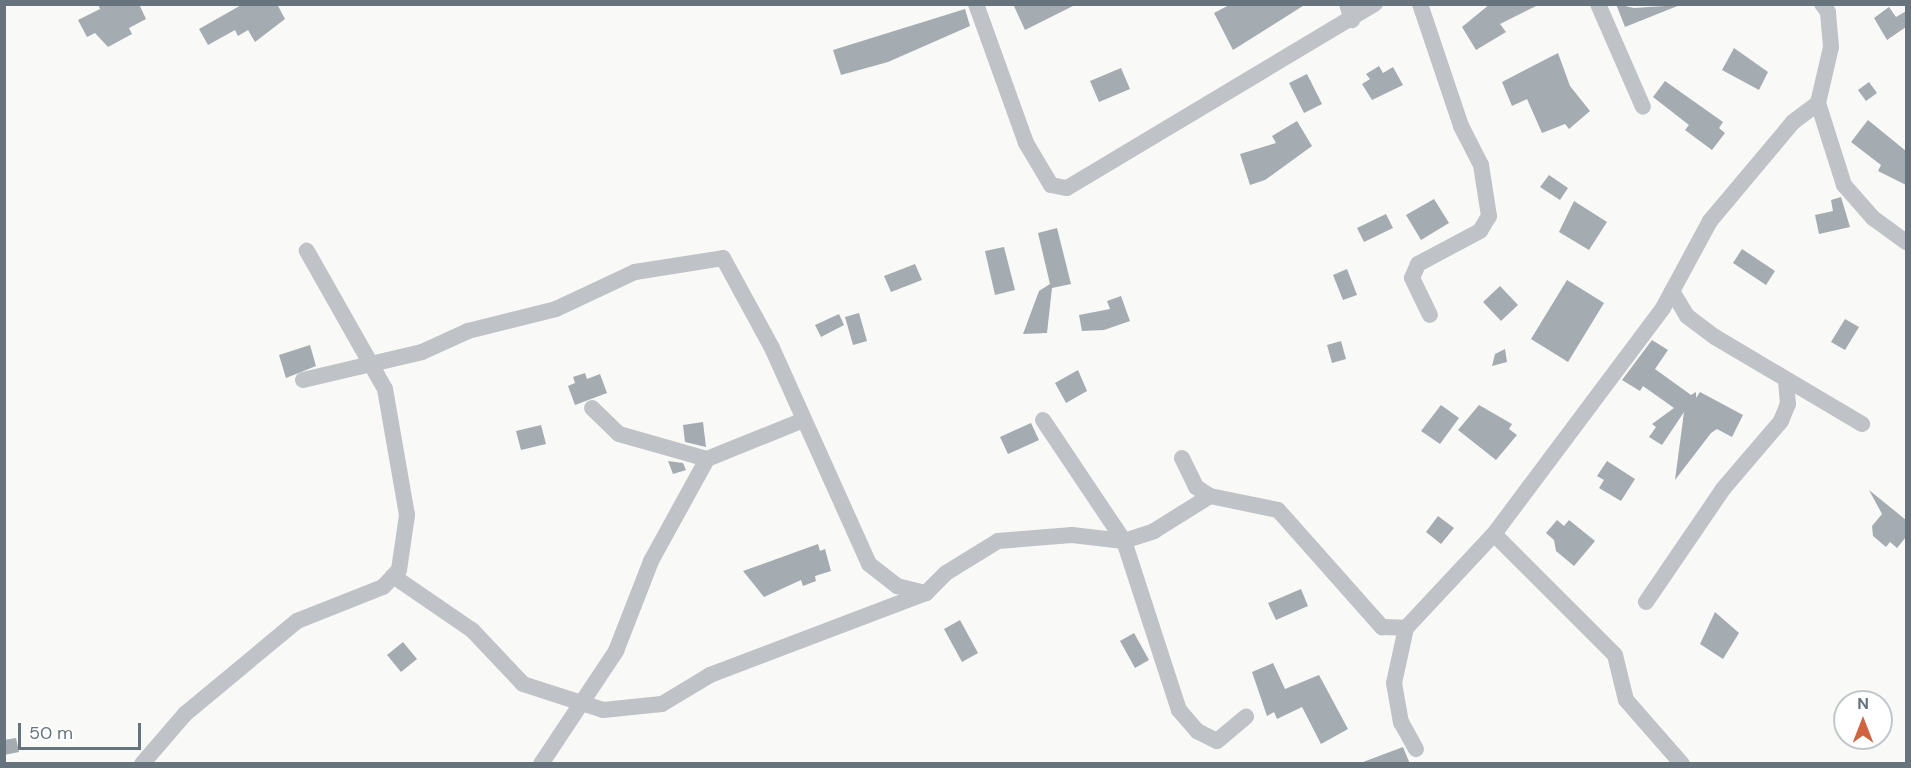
<!DOCTYPE html>
<html>
<head>
<meta charset="utf-8">
<style>
  body { margin:0 }
  #map { position:relative; width:1911px; height:768px; overflow:hidden; background:#f9f9f7; font-family:"DM Sans",sans-serif }
  div>[style] { position:absolute }
  [style*='--x'] { left:calc(var(--x)*1px); top:calc(var(--y)*1px); width:calc(var(--w)*1px); rotate:calc(var(--a)*1deg) }
  .building>* { inset:0; background:#a4acb1 }
  .minor>* { height:16px; margin:-8px; padding:0 8px; transform-origin:8px; border-radius:8px; background:#bfc2c6 }
  span { translate:-50% -50%; white-space:nowrap; text-align:center; line-height:1.15; -webkit-text-stroke:6px #fff; paint-order:stroke }
  .frame { position:absolute; inset:0; border:6px solid #67747e; pointer-events:none }
  .north { position:absolute; left:1833px; top:690px; width:60px; height:60px; box-sizing:border-box; background:#fff; border:2px solid #c2c7cb; border-radius:50%; rotate:0deg; font-size:16px; font-weight:700; line-height:24px; text-align:center; color:#67747e }
  .north::after { content:''; display:block; margin:auto; width:21px; height:27px; background:#cf6441; clip-path:polygon(50% 0,100% 100%,50% 72%,0 100%) }
  .scale { position:absolute; left:18px; top:723px; width:123px; height:27px; box-sizing:border-box; border:3px solid #67747e; border-top:0; padding-left:8px; font-size:18px; line-height:21px; white-space:nowrap; color:#67747e; -webkit-text-stroke:4px #fff; paint-order:stroke }
</style>
</head>
<body>
<div id="map">
  <div class="building">
    <i style="clip-path:polygon(98px 4px,139px 4px,146px 19px,129px 28px,132px 34px,108px 47px,95px 33px,87px 37px,78px 20px,100px 9px)"></i>
    <i style="clip-path:polygon(243px 4px,277px 4px,285px 19px,255px 42px,248px 30px,238px 36px,235px 30px,208px 45px,199px 29px)"></i>
    <i style="clip-path:polygon(1013px 4px,1077px 4px,1025px 30px)"></i>
    <i style="clip-path:polygon(1231px 4px,1306px 4px,1233px 50px,1214px 13px)"></i>
    <i style="clip-path:polygon(1490px 4px,1540px 4px,1500px 24px,1506px 32px,1476px 50px,1462px 27px)"></i>
    <i style="clip-path:polygon(1616px 4px,1634px 8px,1680px 5px,1625px 27px)"></i>
    <i style="clip-path:polygon(1889px 7px,1896px 17px,1906px 11px,1906px 27px,1887px 40px,1874px 18px)"></i>
    <i style="clip-path:polygon(965px 9px,970px 26px,888px 62px,841px 75px,833px 50px)"></i>
    <i style="clip-path:polygon(1734px 48px,1768px 72px,1759px 90px,1722px 70px)"></i>
    <i style="clip-path:polygon(1558px 53px,1570px 86px,1590px 111px,1569px 129px,1565px 124px,1542px 133px,1527px 99px,1512px 106px,1502px 82px)"></i>
    <i style="clip-path:polygon(1379px 66px,1383px 73px,1393px 67px,1403px 85px,1372px 100px,1362px 84px,1370px 79px,1366px 74px)"></i>
    <i style="clip-path:polygon(1121px 68px,1130px 89px,1099px 102px,1090px 81px)"></i>
    <i style="clip-path:polygon(1307px 74px,1322px 104px,1304px 113px,1289px 83px)"></i>
    <i style="clip-path:polygon(1665px 81px,1723px 122px,1719px 128px,1725px 133px,1712px 150px,1685px 130px,1689px 125px,1653px 97px)"></i>
    <i style="clip-path:polygon(1869px 82px,1877px 93px,1866px 101px,1858px 90px)"></i>
    <i style="clip-path:polygon(1868px 120px,1906px 151px,1906px 185px,1878px 171px,1881px 165px,1851px 142px)"></i>
    <i style="clip-path:polygon(1297px 121px,1312px 146px,1265px 180px,1250px 185px,1240px 154px,1276px 143px,1272px 136px)"></i>
    <i style="clip-path:polygon(1549px 175px,1568px 188px,1560px 200px,1540px 187px)"></i>
    <i style="clip-path:polygon(1841px 197px,1850px 227px,1819px 234px,1815px 215px,1833px 211px,1831px 200px)"></i>
    <i style="clip-path:polygon(1434px 199px,1449px 223px,1421px 240px,1406px 215px)"></i>
    <i style="clip-path:polygon(1574px 201px,1607px 222px,1589px 250px,1559px 232px)"></i>
    <i style="clip-path:polygon(1386px 214px,1393px 228px,1364px 242px,1357px 228px)"></i>
    <i style="clip-path:polygon(1057px 228px,1071px 284px,1052px 288px,1047px 333px,1023px 334px,1039px 291px,1050px 284px,1038px 233px)"></i>
    <i style="clip-path:polygon(1004px 247px,1015px 290px,995px 295px,985px 251px)"></i>
    <i style="clip-path:polygon(1742px 249px,1775px 271px,1766px 285px,1733px 263px)"></i>
    <i style="clip-path:polygon(915px 264px,922px 280px,891px 292px,884px 276px)"></i>
    <i style="clip-path:polygon(1347px 269px,1357px 295px,1343px 300px,1333px 275px)"></i>
    <i style="clip-path:polygon(1567px 280px,1604px 303px,1568px 362px,1531px 339px)"></i>
    <i style="clip-path:polygon(1500px 286px,1518px 305px,1501px 321px,1483px 302px)"></i>
    <i style="clip-path:polygon(1121px 296px,1130px 321px,1104px 330px,1082px 331px,1079px 315px,1110px 309px,1107px 301px)"></i>
    <i style="clip-path:polygon(859px 313px,867px 341px,853px 345px,845px 317px)"></i>
    <i style="clip-path:polygon(839px 314px,844px 325px,821px 337px,815px 325px)"></i>
    <i style="clip-path:polygon(1845px 319px,1859px 327px,1845px 350px,1831px 342px)"></i>
    <i style="clip-path:polygon(1652px 340px,1668px 350px,1655px 369px,1691px 395px,1696px 392px,1696px 398px,1700px 392px,1743px 415px,1732px 437px,1717px 429px,1711px 433px,1675px 480px,1684px 412px,1662px 445px,1649px 437px,1656px 427px,1652px 424px,1674px 408px,1643px 386px,1640px 391px,1622px 380px)"></i>
    <i style="clip-path:polygon(1341px 341px,1346px 359px,1332px 363px,1327px 345px)"></i>
    <i style="clip-path:polygon(310px 345px,316px 366px,286px 378px,279px 355px)"></i>
    <i style="clip-path:polygon(1505px 349px,1507px 362px,1492px 366px,1495px 354px)"></i>
    <i style="clip-path:polygon(1078px 370px,1087px 391px,1066px 403px,1055px 383px)"></i>
    <i style="clip-path:polygon(585px 373px,587px 379px,600px 374px,607px 393px,575px 405px,568px 386px,575px 383px,573px 377px)"></i>
    <i style="clip-path:polygon(1441px 405px,1459px 418px,1440px 444px,1421px 431px)"></i>
    <i style="clip-path:polygon(1479px 405px,1512px 424px,1509px 429px,1517px 435px,1496px 460px,1458px 430px)"></i>
    <i style="clip-path:polygon(703px 422px,706px 447px,685px 442px,683px 425px)"></i>
    <i style="clip-path:polygon(1031px 423px,1039px 440px,1008px 454px,1000px 437px)"></i>
    <i style="clip-path:polygon(541px 425px,546px 444px,521px 450px,516px 431px)"></i>
    <i style="clip-path:polygon(668px 461px,683px 463px,686px 470px,673px 474px)"></i>
    <i style="clip-path:polygon(1607px 461px,1635px 479px,1621px 501px,1599px 488px,1604px 480px,1597px 476px)"></i>
    <i style="clip-path:polygon(1869px 490px,1906px 520px,1906px 537px,1897px 548px,1890px 542px,1886px 547px,1873px 536px,1872px 526px,1882px 514px)"></i>
    <i style="clip-path:polygon(1438px 516px,1454px 528px,1441px 544px,1426px 532px)"></i>
    <i style="clip-path:polygon(1557px 520px,1564px 526px,1569px 520px,1595px 541px,1574px 566px,1556px 551px,1554px 540px,1546px 533px)"></i>
    <i style="clip-path:polygon(818px 544px,820px 551px,825px 549px,831px 571px,815px 576px,816px 581px,803px 586px,801px 580px,764px 597px,743px 571px)"></i>
    <i style="clip-path:polygon(1301px 589px,1308px 606px,1276px 620px,1268px 603px)"></i>
    <i style="clip-path:polygon(1715px 612px,1739px 633px,1723px 659px,1700px 644px)"></i>
    <i style="clip-path:polygon(960px 620px,978px 653px,962px 662px,944px 629px)"></i>
    <i style="clip-path:polygon(1134px 633px,1149px 660px,1135px 668px,1120px 641px)"></i>
    <i style="clip-path:polygon(403px 642px,417px 659px,401px 672px,387px 655px)"></i>
    <i style="clip-path:polygon(1273px 663px,1285px 689px,1319px 675px,1348px 729px,1321px 744px,1302px 707px,1277px 719px,1274px 712px,1267px 716px,1252px 672px)"></i>
    <i style="clip-path:polygon(16px 738px,19px 752px,4px 755px,4px 740px)"></i>
    <i style="clip-path:polygon(1403px 747px,1410px 764px,1364px 764px,1363px 762px)"></i>
  </div>
  <div class="minor">
    <i style="--x:976;--y:4;--w:148;--a:70.2"></i>
    <i style="--x:1026;--y:143;--w:49;--a:59.2"></i>
    <i style="--x:1051;--y:185;--w:16;--a:11"></i>
    <i style="--x:1067;--y:188;--w:359;--a:-30.9"></i>
    <i style="--x:1347;--y:4;--w:17;--a:73"></i>
    <i style="--x:1420;--y:4;--w:129;--a:71.4"></i>
    <i style="--x:1461;--y:126;--w:44;--a:62.9"></i>
    <i style="--x:1481;--y:165;--w:52;--a:81.1"></i>
    <i style="--x:1489;--y:216;--w:17;--a:121"></i>
    <i style="--x:1480;--y:231;--w:70;--a:152"></i>
    <i style="--x:1418;--y:264;--w:15;--a:113"></i>
    <i style="--x:1412;--y:278;--w:41;--a:64.1"></i>
    <i style="--x:1598;--y:4;--w:112;--a:66.4"></i>
    <i style="--x:1818;--y:103;--w:86;--a:72.4"></i>
    <i style="--x:1844;--y:185;--w:44;--a:48.7"></i>
    <i style="--x:1873;--y:218;--w:41;--a:36"></i>
    <i style="--x:1672;--y:291;--w:29;--a:59"></i>
    <i style="--x:1687;--y:316;--w:35;--a:37"></i>
    <i style="--x:1715;--y:337;--w:171;--a:30.6"></i>
    <i style="--x:303;--y:380;--w:122;--a:-13.2"></i>
    <i style="--x:422;--y:352;--w:51;--a:-24.5"></i>
    <i style="--x:468;--y:331;--w:91;--a:-14"></i>
    <i style="--x:556;--y:309;--w:87;--a:-25.1"></i>
    <i style="--x:635;--y:272;--w:89;--a:-9"></i>
    <i style="--x:723;--y:258;--w:102;--a:61.4"></i>
    <i style="--x:772;--y:348;--w:237;--a:65.8"></i>
    <i style="--x:869;--y:564;--w:36;--a:38"></i>
    <i style="--x:897;--y:586;--w:30;--a:14"></i>
    <i style="--x:592;--y:408;--w:37;--a:44"></i>
    <i style="--x:619;--y:434;--w:91;--a:15.9"></i>
    <i style="--x:1043;--y:420;--w:146;--a:56.2"></i>
    <i style="--x:1124;--y:541;--w:178;--a:72"></i>
    <i style="--x:1179;--y:710;--w:28;--a:49"></i>
    <i style="--x:1197;--y:731;--w:22;--a:27"></i>
    <i style="--x:1217;--y:741;--w:38;--a:-40"></i>
    <i style="--x:1182;--y:458;--w:32;--a:64"></i>
    <i style="--x:1196;--y:487;--w:17;--a:33"></i>
    <i style="--x:1494;--y:534;--w:171;--a:45"></i>
    <i style="--x:1615;--y:655;--w:46;--a:76.3"></i>
    <i style="--x:1626;--y:700;--w:85;--a:48.8"></i>
    <i style="--x:393;--y:576;--w:96;--a:34.4"></i>
    <i style="--x:472;--y:630;--w:74;--a:46.6"></i>
    <i style="--x:523;--y:684;--w:84;--a:18"></i>
    <i style="--x:603;--y:710;--w:59;--a:-5.8"></i>
    <i style="--x:662;--y:704;--w:56;--a:-31.1"></i>
    <i style="--x:710;--y:675;--w:231;--a:-20.8"></i>
    <i style="--x:926;--y:593;--w:28;--a:-45"></i>
    <i style="--x:946;--y:573;--w:61;--a:-31.6"></i>
    <i style="--x:998;--y:541;--w:74;--a:-4.6"></i>
    <i style="--x:1072;--y:535;--w:52;--a:6.6"></i>
    <i style="--x:1124;--y:541;--w:32;--a:-18"></i>
    <i style="--x:1154;--y:531;--w:66;--a:-32"></i>
    <i style="--x:1210;--y:496;--w:69;--a:11.6"></i>
    <i style="--x:1278;--y:510;--w:157;--a:48.4"></i>
    <i style="--x:1382;--y:627;--w:24;--a:2"></i>
    <i style="--x:1406;--y:628;--w:129;--a:-46.9"></i>
    <i style="--x:1494;--y:534;--w:282;--a:-53.2"></i>
    <i style="--x:1663;--y:308;--w:99;--a:-61.6"></i>
    <i style="--x:1710;--y:221;--w:129;--a:-50"></i>
    <i style="--x:1793;--y:122;--w:31;--a:-37"></i>
    <i style="--x:1818;--y:103;--w:57;--a:-76.9"></i>
    <i style="--x:1831;--y:47;--w:35;--a:-95"></i>
    <i style="--x:1828;--y:12;--w:10;--a:-127"></i>
    <i style="--x:1646;--y:602;--w:137;--a:-55.7"></i>
    <i style="--x:1723;--y:489;--w:89;--a:-49.5"></i>
    <i style="--x:1781;--y:421;--w:18;--a:-68"></i>
    <i style="--x:1788;--y:404;--w:23;--a:-95"></i>
    <i style="--x:1406;--y:628;--w:56;--a:102.3"></i>
    <i style="--x:1394;--y:683;--w:40;--a:80"></i>
    <i style="--x:1401;--y:722;--w:31;--a:61"></i>
    <i style="--x:142;--y:764;--w:66;--a:-49.3"></i>
    <i style="--x:185;--y:714;--w:146;--a:-39.7"></i>
    <i style="--x:297;--y:621;--w:92;--a:-21.6"></i>
    <i style="--x:383;--y:587;--w:23;--a:-47"></i>
    <i style="--x:399;--y:570;--w:56;--a:-81.7"></i>
    <i style="--x:407;--y:515;--w:128;--a:-99.9"></i>
    <i style="--x:385;--y:389;--w:159;--a:-119.5"></i>
    <i style="--x:541;--y:764;--w:136;--a:-56.4"></i>
    <i style="--x:616;--y:651;--w:97;--a:-68.7"></i>
    <i style="--x:651;--y:561;--w:116;--a:-61.2"></i>
    <i style="--x:707;--y:459;--w:101;--a:-22"></i>
  </div>
  <div class="frame"></div>
  <div class="north">N</div>
  <div class="scale">50 m</div>
</div>
</body>
</html>
